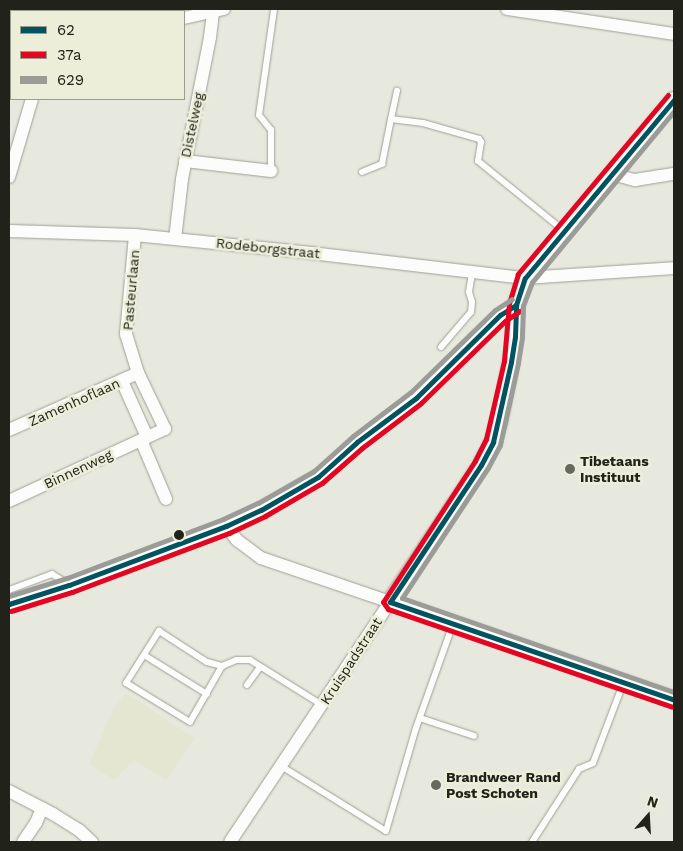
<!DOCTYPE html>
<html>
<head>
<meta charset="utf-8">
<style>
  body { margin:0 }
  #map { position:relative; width:683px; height:851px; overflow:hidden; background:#e8e9de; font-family:"Work Sans",sans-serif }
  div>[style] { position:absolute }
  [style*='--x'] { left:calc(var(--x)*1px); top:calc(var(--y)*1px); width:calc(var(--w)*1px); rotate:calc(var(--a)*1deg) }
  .built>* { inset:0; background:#e4e6d1 }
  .roads { filter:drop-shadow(0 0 1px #9e9f96) drop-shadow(0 0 1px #9e9f96) }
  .service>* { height:6px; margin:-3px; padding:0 3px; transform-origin:3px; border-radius:3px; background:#fcfcfa }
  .minor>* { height:12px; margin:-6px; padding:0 6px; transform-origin:6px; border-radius:6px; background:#fcfcfa }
  .tertiary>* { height:16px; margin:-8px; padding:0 8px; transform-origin:8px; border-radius:8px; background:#fcfcfa }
  .bus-1>* { height:5px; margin:-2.5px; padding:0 2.5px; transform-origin:2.5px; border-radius:2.5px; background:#005460 }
  .bus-2>* { height:5px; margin:-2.5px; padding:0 2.5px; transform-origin:2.5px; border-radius:2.5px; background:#e40521 }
  .bus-3>* { height:5px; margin:-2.5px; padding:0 2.5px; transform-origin:2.5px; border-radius:2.5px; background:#9b9c98 }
  .dots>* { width:14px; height:14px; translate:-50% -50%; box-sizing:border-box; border:2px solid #eceed9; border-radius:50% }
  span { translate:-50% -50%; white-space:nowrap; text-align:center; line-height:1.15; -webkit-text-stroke:5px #eceed9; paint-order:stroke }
  .street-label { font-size:14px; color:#21221a }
  .poi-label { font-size:14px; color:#21221a; font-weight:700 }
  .left { translate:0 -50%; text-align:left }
  .frame { position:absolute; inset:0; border:10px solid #21221a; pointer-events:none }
  .legend { position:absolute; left:10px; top:10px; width:175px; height:90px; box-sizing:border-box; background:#eceed9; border:1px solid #9b9c8d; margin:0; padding:6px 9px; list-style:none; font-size:15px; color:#21221a }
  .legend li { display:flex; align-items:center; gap:10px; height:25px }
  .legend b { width:25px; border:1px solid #9b9c8d }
  .north { position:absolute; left:623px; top:791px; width:50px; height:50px; -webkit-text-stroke:4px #eceed9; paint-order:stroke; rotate:19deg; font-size:14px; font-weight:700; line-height:20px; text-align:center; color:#21221a }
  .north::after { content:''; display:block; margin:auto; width:18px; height:22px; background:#21221a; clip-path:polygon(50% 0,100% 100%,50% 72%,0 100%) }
</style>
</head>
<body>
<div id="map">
  <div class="built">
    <i style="clip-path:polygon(126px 693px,195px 738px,166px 780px,134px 760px,114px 780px,89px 764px,114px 707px)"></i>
  </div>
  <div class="roads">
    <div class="service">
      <i style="--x:391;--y:119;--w:29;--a:-78"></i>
      <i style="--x:271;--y:171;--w:41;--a:-90"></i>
      <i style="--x:271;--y:130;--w:19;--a:-129"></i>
      <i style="--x:259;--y:115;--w:107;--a:-81.9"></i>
      <i style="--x:362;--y:172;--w:22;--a:-22"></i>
      <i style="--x:382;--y:164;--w:46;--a:-78.7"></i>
      <i style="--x:391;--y:119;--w:32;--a:7"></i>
      <i style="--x:423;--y:123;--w:58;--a:15.9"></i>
      <i style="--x:479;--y:139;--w:4;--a:56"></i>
      <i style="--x:481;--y:142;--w:19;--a:99"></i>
      <i style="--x:478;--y:161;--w:111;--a:39.1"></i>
      <i style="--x:441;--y:347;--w:46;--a:-49.4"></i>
      <i style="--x:471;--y:312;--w:10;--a:-84"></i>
      <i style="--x:472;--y:302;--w:10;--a:-107"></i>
      <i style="--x:469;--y:292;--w:19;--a:-81"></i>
      <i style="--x:9;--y:590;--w:46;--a:-20.4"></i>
      <i style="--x:52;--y:574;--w:19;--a:32"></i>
      <i style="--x:159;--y:631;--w:57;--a:32.9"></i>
      <i style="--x:207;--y:662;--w:16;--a:15"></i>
      <i style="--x:222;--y:666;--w:64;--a:119.7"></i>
      <i style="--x:190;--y:722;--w:75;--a:-148.6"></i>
      <i style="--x:126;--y:683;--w:62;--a:-57.6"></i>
      <i style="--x:144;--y:655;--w:74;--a:31.8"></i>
      <i style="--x:222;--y:666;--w:15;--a:-23"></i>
      <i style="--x:236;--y:660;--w:14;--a:0"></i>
      <i style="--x:250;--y:660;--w:85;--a:32"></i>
      <i style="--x:247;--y:685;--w:22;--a:-54"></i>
      <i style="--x:420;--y:718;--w:57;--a:18.4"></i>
      <i style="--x:281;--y:766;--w:123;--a:31.8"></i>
      <i style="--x:386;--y:831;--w:107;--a:-73.8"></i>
      <i style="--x:416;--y:728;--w:110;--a:-70.4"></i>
      <i style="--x:532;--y:842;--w:87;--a:-57.2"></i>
      <i style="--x:579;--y:769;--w:15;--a:-23"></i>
      <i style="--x:593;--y:763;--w:85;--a:-69.2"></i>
    </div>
    <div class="minor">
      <i style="--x:25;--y:9;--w:8;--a:14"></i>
      <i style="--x:507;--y:9;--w:169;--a:8.5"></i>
      <i style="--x:56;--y:11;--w:2;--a:-63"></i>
      <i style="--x:184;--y:18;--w:41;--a:-12.7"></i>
      <i style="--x:185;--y:161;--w:87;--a:6.6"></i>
      <i style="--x:612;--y:174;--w:24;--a:15"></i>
      <i style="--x:635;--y:180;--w:39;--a:-9"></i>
      <i style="--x:9;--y:177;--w:81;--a:-73.6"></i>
      <i style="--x:9;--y:231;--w:126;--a:1.8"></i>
      <i style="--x:135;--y:235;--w:177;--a:5.8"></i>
      <i style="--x:311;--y:253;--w:215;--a:6.7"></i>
      <i style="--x:525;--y:278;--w:149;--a:-3.8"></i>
      <i style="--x:175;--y:239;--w:60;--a:-83.3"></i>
      <i style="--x:182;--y:179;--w:145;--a:-78.8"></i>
      <i style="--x:210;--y:37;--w:25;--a:-83"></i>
      <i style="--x:122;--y:381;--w:61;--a:65.9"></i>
      <i style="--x:9;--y:430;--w:141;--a:-23.8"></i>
      <i style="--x:141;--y:440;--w:64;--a:67"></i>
      <i style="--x:9;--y:501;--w:172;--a:-24.8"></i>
      <i style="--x:165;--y:429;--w:62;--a:-115.7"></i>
      <i style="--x:138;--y:373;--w:41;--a:-107.1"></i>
      <i style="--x:126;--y:334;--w:99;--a:-84.8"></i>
      <i style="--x:226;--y:526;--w:18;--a:52"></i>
      <i style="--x:237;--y:540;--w:30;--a:37"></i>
      <i style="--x:261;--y:558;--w:136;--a:18.8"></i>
      <i style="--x:390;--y:602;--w:288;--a:123.7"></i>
      <i style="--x:9;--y:604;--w:63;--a:-17.6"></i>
      <i style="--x:69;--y:585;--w:168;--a:-20.6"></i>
      <i style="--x:226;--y:526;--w:38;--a:-25"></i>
      <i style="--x:261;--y:510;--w:66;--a:-30.1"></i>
      <i style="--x:318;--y:477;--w:52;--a:-41.9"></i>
      <i style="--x:357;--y:442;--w:74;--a:-36.7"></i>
      <i style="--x:416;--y:398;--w:118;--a:-44.7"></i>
      <i style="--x:500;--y:315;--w:19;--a:-32"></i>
      <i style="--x:9;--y:791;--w:50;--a:27.6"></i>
      <i style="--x:53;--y:814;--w:31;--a:32"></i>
      <i style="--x:79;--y:830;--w:18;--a:43"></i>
      <i style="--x:23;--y:842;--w:23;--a:-56"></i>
      <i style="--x:36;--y:823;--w:16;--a:-68"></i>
    </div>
    <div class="tertiary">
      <i style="--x:674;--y:100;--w:232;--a:129.9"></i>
      <i style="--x:525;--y:278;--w:28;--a:108"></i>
      <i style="--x:516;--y:305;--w:32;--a:92"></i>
      <i style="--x:515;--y:337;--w:25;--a:99"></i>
      <i style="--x:511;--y:362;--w:61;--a:101.3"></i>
      <i style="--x:499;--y:422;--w:21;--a:107"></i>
      <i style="--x:493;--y:442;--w:26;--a:118"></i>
      <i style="--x:481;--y:465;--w:164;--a:123.6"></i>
      <i style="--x:390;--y:602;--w:300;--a:19"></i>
    </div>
  </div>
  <div class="bus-1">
    <i style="--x:390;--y:602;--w:164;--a:-56.4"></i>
    <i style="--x:481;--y:465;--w:26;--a:-62"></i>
    <i style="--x:493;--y:442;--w:82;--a:-77.3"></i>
    <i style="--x:511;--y:362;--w:25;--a:-81"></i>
    <i style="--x:515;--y:337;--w:32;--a:-88"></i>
    <i style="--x:516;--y:305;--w:28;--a:-72"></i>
    <i style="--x:525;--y:278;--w:232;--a:-50.1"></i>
    <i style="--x:390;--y:602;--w:300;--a:19"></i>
    <i style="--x:9;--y:604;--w:63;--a:-17.6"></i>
    <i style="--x:69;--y:585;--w:168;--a:-20.6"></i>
    <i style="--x:226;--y:526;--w:38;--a:-25"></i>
    <i style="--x:261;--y:510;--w:66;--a:-30.1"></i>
    <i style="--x:318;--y:477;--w:52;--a:-41.9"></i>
    <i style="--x:357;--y:442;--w:74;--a:-36.7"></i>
    <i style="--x:416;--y:398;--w:118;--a:-44.7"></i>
    <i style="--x:500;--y:315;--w:19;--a:-32"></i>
  </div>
  <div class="bus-2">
    <i style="--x:668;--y:95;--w:234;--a:130"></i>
    <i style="--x:518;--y:274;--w:30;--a:107"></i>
    <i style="--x:509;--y:303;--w:58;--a:94.9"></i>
    <i style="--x:504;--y:361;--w:80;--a:103"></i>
    <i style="--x:486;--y:439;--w:25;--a:117"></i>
    <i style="--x:475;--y:461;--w:168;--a:123.1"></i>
    <i style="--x:383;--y:602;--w:9;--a:54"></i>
    <i style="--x:388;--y:609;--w:300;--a:19"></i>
    <i style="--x:11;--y:611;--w:64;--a:-17.3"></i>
    <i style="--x:72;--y:592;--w:168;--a:-20.6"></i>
    <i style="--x:229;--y:533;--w:40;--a:-25"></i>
    <i style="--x:265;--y:516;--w:66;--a:-30.1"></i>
    <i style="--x:322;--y:483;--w:53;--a:-41.2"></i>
    <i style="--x:362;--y:448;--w:74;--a:-37.3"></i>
    <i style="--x:421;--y:403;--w:117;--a:-44.3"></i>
    <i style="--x:505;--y:321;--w:18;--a:-34"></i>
  </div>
  <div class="bus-3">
    <i style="--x:674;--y:111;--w:222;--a:129.7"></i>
    <i style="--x:532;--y:282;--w:26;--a:111"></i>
    <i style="--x:523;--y:306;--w:31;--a:92"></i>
    <i style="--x:522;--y:337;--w:26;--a:99"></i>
    <i style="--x:518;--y:363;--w:84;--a:102.4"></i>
    <i style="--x:500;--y:445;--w:27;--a:118"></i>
    <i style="--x:487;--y:469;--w:154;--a:123.4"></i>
    <i style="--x:402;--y:598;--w:288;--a:19.1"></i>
    <i style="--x:9;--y:596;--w:61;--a:-17.2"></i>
    <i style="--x:67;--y:578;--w:167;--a:-20.7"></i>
    <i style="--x:223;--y:519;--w:38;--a:-25"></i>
    <i style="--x:258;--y:503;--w:64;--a:-29.7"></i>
    <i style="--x:314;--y:471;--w:52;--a:-41.9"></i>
    <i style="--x:353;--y:436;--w:73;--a:-37.2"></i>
    <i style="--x:411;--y:392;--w:117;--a:-44.3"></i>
    <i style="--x:495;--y:310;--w:20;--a:-33"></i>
  </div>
  <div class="dots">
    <i style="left:570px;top:469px;background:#67685f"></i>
    <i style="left:179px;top:535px;background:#21221a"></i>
    <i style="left:436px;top:785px;background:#67685f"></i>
  </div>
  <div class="street-label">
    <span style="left:192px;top:125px;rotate:-78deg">Distelweg</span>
    <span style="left:268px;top:248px;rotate:6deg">Rodeborgstraat</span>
    <span style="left:131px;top:290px;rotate:-85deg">Pasteurlaan</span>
    <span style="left:74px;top:402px;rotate:-24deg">Zamenhoflaan</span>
    <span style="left:78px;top:469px;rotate:-25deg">Binnenweg</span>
    <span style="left:351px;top:661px;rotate:-57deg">Kruispadstraat</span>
  </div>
  <div class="poi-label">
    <span class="left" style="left:580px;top:469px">Tibetaans<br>Instituut</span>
    <span class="left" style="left:446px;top:785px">Brandweer Rand<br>Post Schoten</span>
  </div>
  <div class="frame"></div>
  <ul class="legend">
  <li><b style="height:6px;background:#005460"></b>62</li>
  <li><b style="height:6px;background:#e40521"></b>37a</li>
  <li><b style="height:6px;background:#9b9c98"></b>629</li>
  </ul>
  <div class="north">N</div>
</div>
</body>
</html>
